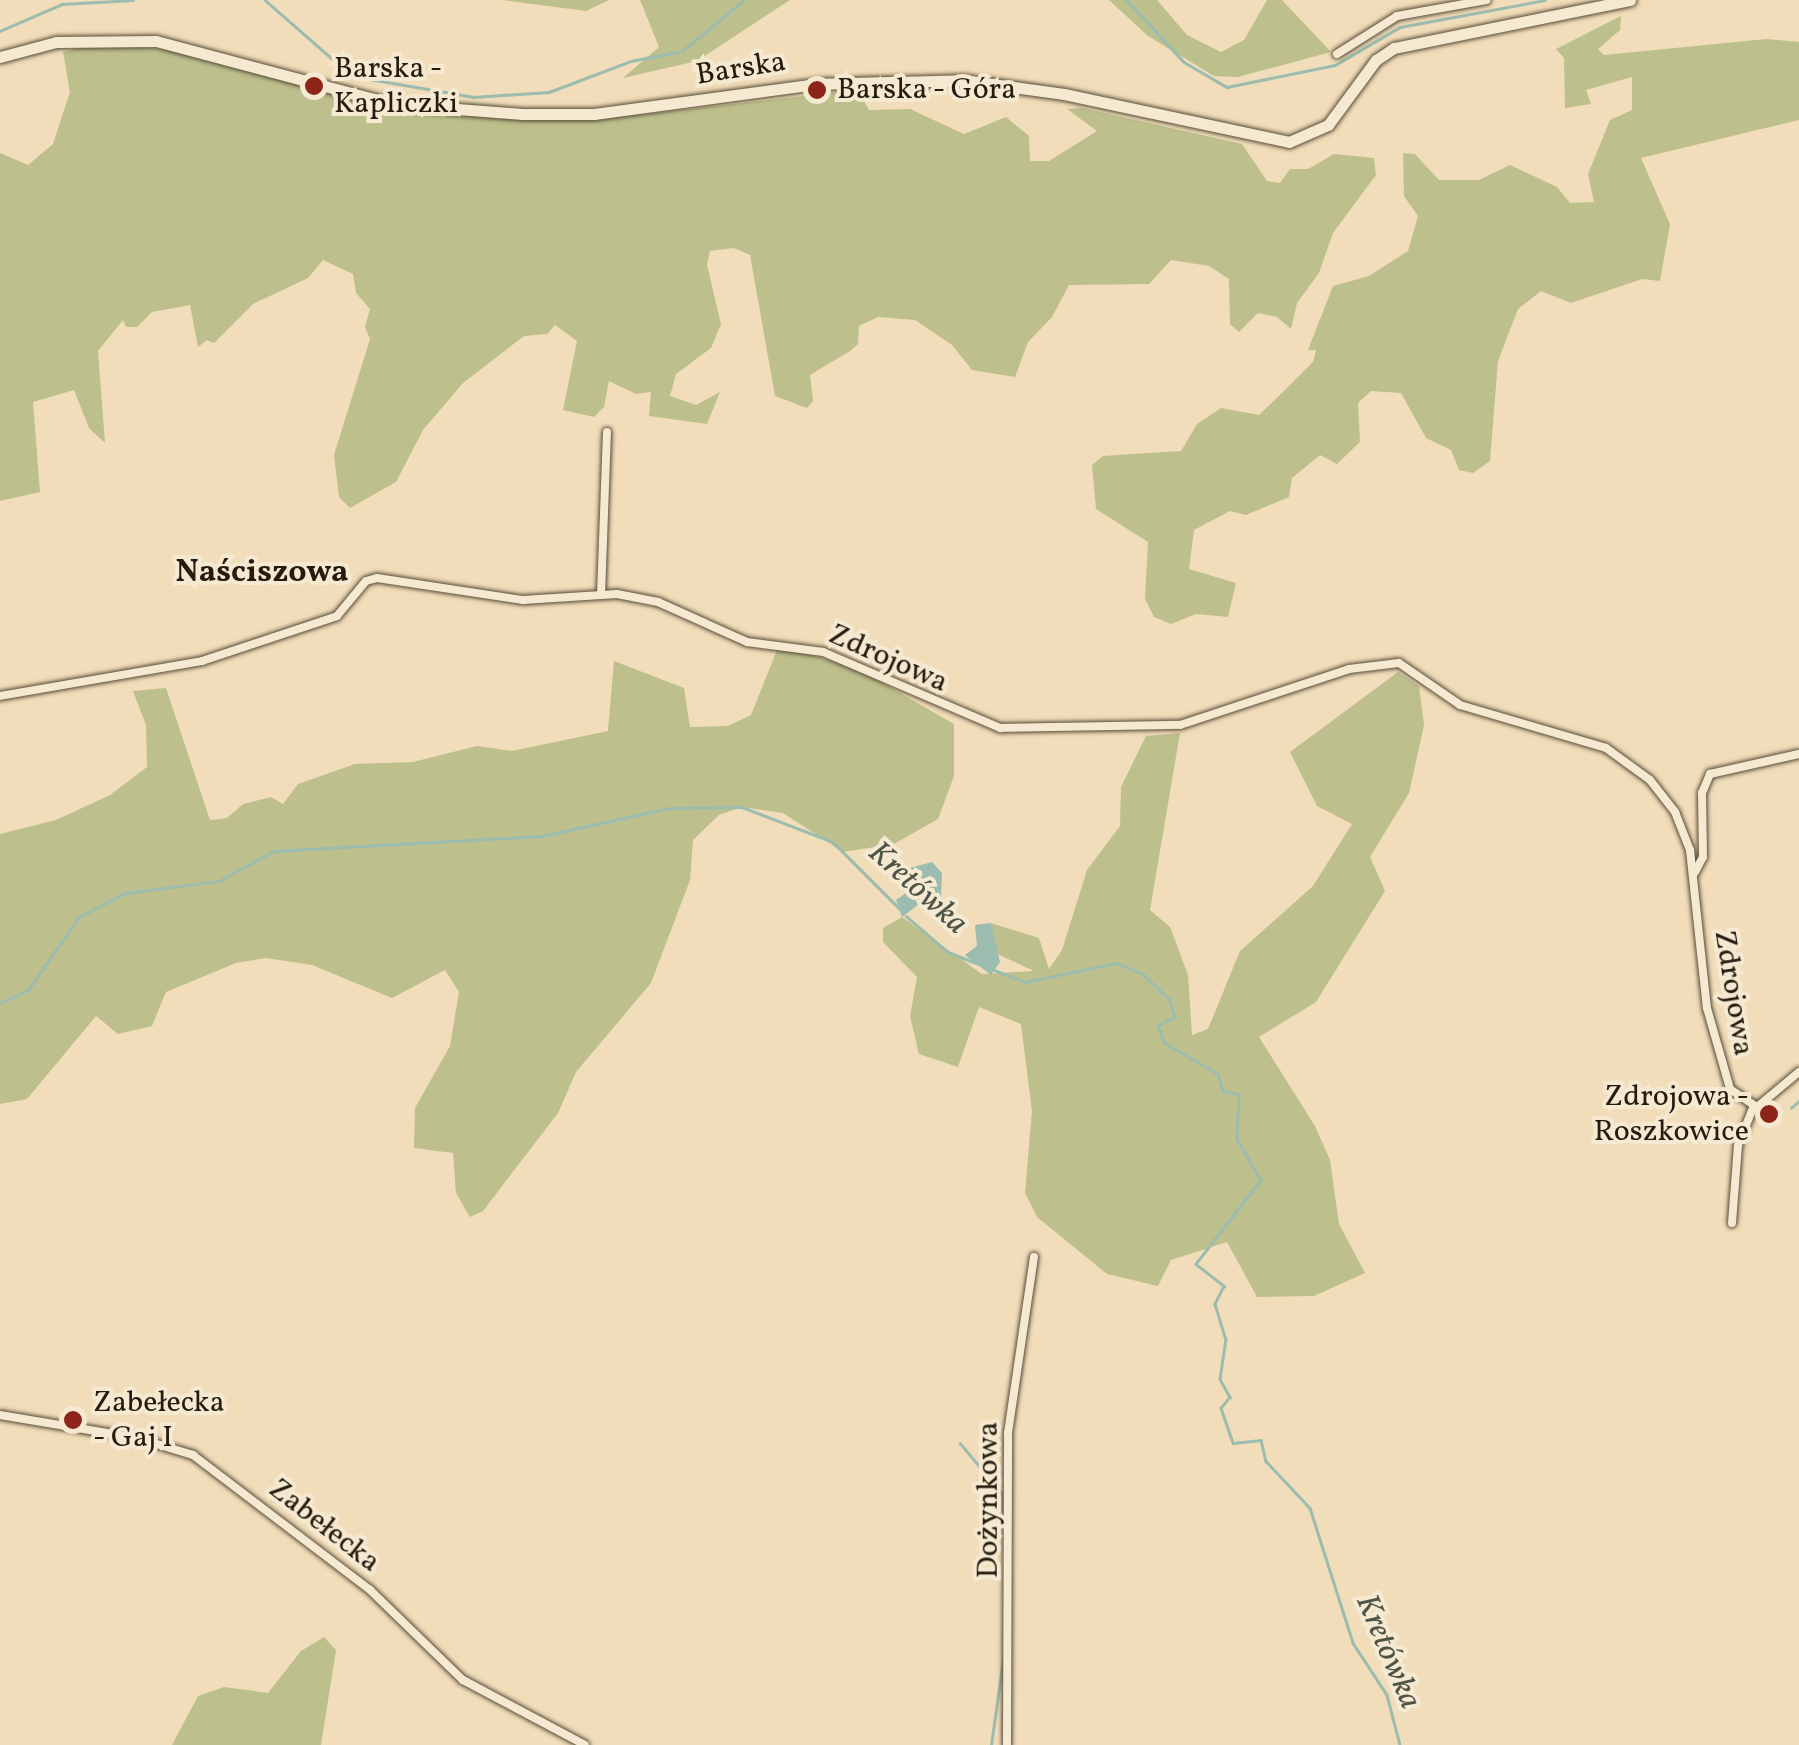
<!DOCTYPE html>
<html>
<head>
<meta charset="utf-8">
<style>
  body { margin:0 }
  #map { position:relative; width:1799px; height:1745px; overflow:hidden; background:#f1ddb9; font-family:Vollkorn,serif }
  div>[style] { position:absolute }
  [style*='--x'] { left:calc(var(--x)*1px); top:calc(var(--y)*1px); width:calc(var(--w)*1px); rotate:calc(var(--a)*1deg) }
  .green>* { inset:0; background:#bdc08c }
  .water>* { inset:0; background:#9bbcae }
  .stream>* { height:2.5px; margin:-1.25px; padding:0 1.25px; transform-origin:1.25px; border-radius:1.25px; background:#9bbcae }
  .roads { filter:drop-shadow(0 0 2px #584c39) drop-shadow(0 0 2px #584c39) }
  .street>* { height:8px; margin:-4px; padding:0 4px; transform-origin:4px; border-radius:4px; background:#f6e9d2 }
  .secondary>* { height:11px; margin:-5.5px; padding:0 5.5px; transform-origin:5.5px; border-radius:5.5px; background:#f6e9d2 }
  .dots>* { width:28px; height:28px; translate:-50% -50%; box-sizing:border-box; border:5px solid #f6e9d2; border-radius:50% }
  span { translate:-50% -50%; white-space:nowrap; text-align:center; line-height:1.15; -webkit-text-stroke:8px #f6e9d2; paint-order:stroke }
  .poi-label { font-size:30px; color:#251c0e }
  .left { translate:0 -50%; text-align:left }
  .right { translate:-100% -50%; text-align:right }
  .street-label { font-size:30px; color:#251c0e }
  .neighbourhood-label { font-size:32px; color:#251c0e; font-weight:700 }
  .water-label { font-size:32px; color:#4e5446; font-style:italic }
</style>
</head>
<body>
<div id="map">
  <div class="green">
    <i style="clip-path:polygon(502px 0,609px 0,586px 11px)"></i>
    <i style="clip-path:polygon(640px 0,790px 0,697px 61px,623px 78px,659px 47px)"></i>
    <i style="clip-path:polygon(1109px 0,1157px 0,1187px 35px,1221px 52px,1244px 40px,1267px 0,1282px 0,1331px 52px,1238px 77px,1214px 76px,1148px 36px)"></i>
    <i style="clip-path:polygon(1621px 16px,1620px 30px,1598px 49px,1604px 55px,1766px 39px,1799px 42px,1799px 120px,1641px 158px,1670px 224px,1660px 281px,1642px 279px,1571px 303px,1541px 291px,1518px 309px,1498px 361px,1490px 461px,1473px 473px,1459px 470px,1451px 450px,1426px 438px,1401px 393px,1371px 391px,1358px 403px,1360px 442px,1337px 464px,1320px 455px,1292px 478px,1289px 497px,1246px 515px,1230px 511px,1194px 530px,1189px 569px,1236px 583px,1228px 617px,1196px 614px,1171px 624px,1154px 617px,1145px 599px,1148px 542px,1096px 509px,1092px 465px,1103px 456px,1181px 451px,1197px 424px,1221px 408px,1259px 415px,1286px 389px,1313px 362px,1316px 350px,1308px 350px,1333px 286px,1369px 276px,1408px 251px,1418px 216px,1404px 196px,1403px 153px,1415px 154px,1439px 180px,1479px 180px,1510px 165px,1557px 187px,1570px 203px,1594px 202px,1588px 174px,1610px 120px,1632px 110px,1632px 77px,1586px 90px,1591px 104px,1565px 108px,1564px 58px,1556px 49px)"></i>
    <i style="clip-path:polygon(97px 44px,177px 50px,391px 112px,600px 119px,858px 90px,869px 110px,910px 109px,964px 134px,1006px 117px,1029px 136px,1030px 161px,1049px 161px,1097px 131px,1067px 109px,1082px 108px,1242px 144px,1267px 181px,1280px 183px,1290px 169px,1308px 169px,1334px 154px,1374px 158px,1376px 175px,1333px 233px,1319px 273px,1297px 303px,1291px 329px,1277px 317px,1258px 313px,1239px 332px,1230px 324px,1229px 279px,1209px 266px,1171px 260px,1149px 284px,1069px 285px,1052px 317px,1028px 342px,1015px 377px,972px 370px,952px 345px,915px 320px,878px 317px,859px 326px,858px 344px,850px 351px,810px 375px,813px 401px,807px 408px,775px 396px,750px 255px,734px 248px,710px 251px,707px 265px,721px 324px,711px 348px,676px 374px,670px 396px,696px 405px,720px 392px,707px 424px,649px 416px,651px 392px,636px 394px,609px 381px,604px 407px,594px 417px,563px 410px,577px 341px,555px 325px,547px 334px,524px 336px,463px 383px,423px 430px,396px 482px,350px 508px,339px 497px,334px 455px,370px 339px,365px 327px,370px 309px,356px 293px,353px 274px,323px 260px,308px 278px,253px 304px,214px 343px,207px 340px,198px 347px,190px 305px,152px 312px,137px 327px,126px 327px,123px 320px,98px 351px,105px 443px,89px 428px,74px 390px,33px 402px,40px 492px,0 501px,0 153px,28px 165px,53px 144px,70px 92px,63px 52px)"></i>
    <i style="clip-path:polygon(779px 645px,860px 670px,954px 724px,954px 776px,938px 819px,894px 844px,843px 852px,783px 813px,742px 807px,719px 815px,693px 840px,690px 880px,651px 983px,576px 1072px,558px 1113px,483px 1211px,470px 1217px,456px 1193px,453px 1153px,414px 1148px,415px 1108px,450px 1046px,459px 992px,445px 970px,392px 998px,312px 965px,266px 958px,236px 963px,166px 992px,152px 1026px,118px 1034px,96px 1016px,27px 1099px,0 1104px,0 834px,56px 820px,110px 795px,147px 767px,146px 725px,133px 691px,166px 688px,210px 820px,227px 818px,243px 804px,271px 797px,283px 804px,298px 784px,355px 764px,413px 762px,477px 746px,512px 751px,608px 731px,614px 661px,684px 688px,690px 727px,728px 726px,751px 715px)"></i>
    <i style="clip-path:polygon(1398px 672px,1419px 686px,1424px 725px,1409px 793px,1370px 857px,1385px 891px,1316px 1002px,1259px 1037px,1315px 1126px,1330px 1160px,1339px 1224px,1365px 1273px,1314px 1296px,1257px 1297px,1227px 1242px,1171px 1260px,1158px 1286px,1107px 1274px,1037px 1217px,1025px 1193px,1032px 1111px,1021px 1024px,979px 1007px,958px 1067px,919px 1054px,910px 1016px,917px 977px,883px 942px,883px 928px,902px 917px,982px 974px,1034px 971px,995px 953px,991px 923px,1039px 938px,1049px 969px,1062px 950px,1087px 870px,1120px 826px,1121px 787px,1146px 736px,1180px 733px,1150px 910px,1170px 927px,1188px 975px,1192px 1035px,1208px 1029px,1240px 951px,1313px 886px,1352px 824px,1317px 806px,1290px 752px)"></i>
    <i style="clip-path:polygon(324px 1637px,336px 1650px,321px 1745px,172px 1745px,198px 1696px,224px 1687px,268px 1693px,301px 1651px)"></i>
  </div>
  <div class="water">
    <i style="clip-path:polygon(932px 862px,942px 873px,941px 897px,927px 898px,902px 917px,896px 900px,906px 893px,903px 870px)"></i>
    <i style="clip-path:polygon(991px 923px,1000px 962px,991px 975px,965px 955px,977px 946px,975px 925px)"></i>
  </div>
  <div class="stream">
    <i style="--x:265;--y:0;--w:116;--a:41.1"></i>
    <i style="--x:352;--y:76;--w:123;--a:9.8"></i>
    <i style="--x:473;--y:97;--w:76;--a:-3.8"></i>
    <i style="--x:549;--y:92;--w:88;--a:-20.7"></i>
    <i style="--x:631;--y:61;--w:52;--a:-11.1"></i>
    <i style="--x:682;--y:51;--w:80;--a:-39.4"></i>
    <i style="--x:1127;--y:0;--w:84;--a:47.4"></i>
    <i style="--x:1184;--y:62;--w:50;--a:30.2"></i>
    <i style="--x:1227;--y:87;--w:110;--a:-11.5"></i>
    <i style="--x:1335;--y:65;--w:75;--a:-30.3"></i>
    <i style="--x:1400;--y:27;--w:147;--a:-10.5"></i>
    <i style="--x:0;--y:31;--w:68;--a:-23.5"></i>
    <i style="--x:62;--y:4;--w:71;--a:-3.2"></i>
    <i style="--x:906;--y:916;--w:55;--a:40.6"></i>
    <i style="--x:948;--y:952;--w:83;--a:21.3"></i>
    <i style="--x:1025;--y:982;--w:93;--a:-11.8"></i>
    <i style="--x:1116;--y:963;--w:29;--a:22"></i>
    <i style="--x:1143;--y:974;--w:37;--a:44"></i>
    <i style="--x:1170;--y:1000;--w:18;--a:74"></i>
    <i style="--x:1175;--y:1017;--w:19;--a:152"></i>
    <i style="--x:1158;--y:1026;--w:18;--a:68"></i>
    <i style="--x:1165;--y:1043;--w:61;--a:30.3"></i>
    <i style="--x:1218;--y:1074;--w:18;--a:74"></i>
    <i style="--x:1223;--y:1091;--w:16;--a:11"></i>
    <i style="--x:1239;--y:1094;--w:45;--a:92.5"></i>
    <i style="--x:1237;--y:1139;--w:48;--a:59.7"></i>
    <i style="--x:1261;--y:1180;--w:106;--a:127.7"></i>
    <i style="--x:1196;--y:1264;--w:36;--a:38"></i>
    <i style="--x:1224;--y:1286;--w:20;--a:117"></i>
    <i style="--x:1215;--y:1304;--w:37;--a:73"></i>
    <i style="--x:1226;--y:1339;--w:40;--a:98.5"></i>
    <i style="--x:1220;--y:1379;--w:21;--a:61"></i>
    <i style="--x:1230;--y:1397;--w:14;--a:129"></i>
    <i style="--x:1221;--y:1408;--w:37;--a:71"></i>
    <i style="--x:1233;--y:1443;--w:28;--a:-6"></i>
    <i style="--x:1261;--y:1440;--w:22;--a:77"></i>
    <i style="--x:1266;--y:1461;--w:64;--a:46.9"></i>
    <i style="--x:1310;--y:1508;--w:142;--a:72.3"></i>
    <i style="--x:1353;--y:1643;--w:62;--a:56.8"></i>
    <i style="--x:1387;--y:1695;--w:52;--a:75.4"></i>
    <i style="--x:0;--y:1003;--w:31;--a:-25"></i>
    <i style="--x:28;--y:990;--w:89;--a:-55.1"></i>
    <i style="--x:79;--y:917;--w:52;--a:-27.6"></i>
    <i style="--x:125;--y:893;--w:95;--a:-7.3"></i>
    <i style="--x:219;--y:881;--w:63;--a:-28.6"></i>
    <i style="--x:274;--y:851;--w:268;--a:-3.2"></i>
    <i style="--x:542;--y:836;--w:130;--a:-12.4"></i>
    <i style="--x:669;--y:808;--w:73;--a:-0.8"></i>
    <i style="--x:742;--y:807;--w:97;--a:21"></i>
    <i style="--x:833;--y:842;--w:96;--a:45"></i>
    <i style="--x:1791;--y:1108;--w:11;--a:-41"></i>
    <i style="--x:960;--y:1443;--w:65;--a:50"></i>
    <i style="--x:1002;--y:1493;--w:28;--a:86"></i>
    <i style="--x:991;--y:1745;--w:94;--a:-82"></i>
  </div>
  <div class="roads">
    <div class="street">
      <i style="--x:1337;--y:54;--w:71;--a:-32.3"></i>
      <i style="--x:1397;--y:16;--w:91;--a:-10.1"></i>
      <i style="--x:601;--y:595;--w:163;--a:-87.9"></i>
      <i style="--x:0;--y:696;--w:205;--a:-9.8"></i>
      <i style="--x:202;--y:661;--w:142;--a:-18.4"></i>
      <i style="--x:337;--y:616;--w:45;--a:-50.4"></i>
      <i style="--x:366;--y:581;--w:11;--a:-15"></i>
      <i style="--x:377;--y:578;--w:148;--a:8.6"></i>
      <i style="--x:523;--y:600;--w:94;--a:-3.7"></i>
      <i style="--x:617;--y:594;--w:42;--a:11"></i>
      <i style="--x:658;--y:602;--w:98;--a:24.2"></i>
      <i style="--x:747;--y:642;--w:77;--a:7.5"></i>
      <i style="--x:823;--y:652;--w:193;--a:23.2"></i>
      <i style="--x:1000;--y:728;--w:180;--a:-1"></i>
      <i style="--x:1180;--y:725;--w:178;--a:-18.3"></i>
      <i style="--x:1349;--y:669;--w:50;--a:-6.8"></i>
      <i style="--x:1399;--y:663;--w:74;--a:34.5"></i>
      <i style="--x:1460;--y:705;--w:152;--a:16.4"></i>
      <i style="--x:1606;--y:748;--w:54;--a:36"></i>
      <i style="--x:1650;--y:780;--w:41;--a:52"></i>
      <i style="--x:1675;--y:812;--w:41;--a:68.5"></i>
      <i style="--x:1690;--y:850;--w:159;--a:83.9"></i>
      <i style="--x:1707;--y:1008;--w:84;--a:74.1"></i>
      <i style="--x:1730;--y:1089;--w:32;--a:34"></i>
      <i style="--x:1757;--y:1107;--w:55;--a:-39.8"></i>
      <i style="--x:1695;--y:872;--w:17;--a:-62"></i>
      <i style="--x:1703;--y:857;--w:64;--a:-90.9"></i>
      <i style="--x:1702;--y:793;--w:21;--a:-67"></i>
      <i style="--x:1710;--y:774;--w:91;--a:-12.7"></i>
      <i style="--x:1732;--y:1223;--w:78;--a:-85.6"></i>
      <i style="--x:1738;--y:1145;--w:40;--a:-68"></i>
      <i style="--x:0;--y:1415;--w:139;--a:9.5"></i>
      <i style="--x:137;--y:1438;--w:59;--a:16.9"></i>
      <i style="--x:193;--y:1455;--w:223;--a:37.3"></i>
      <i style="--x:370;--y:1590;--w:129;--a:44.1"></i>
      <i style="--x:463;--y:1680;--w:138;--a:28"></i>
      <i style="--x:1007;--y:1745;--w:312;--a:-89.8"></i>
      <i style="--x:1008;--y:1433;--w:178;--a:-81.6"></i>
    </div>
    <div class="secondary">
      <i style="--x:0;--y:57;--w:58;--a:-15"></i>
      <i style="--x:56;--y:42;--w:100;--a:-0.6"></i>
      <i style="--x:156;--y:41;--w:244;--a:14.9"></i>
      <i style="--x:392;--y:104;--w:131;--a:4.4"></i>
      <i style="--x:523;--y:114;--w:71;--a:0"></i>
      <i style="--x:594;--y:114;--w:223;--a:-7.7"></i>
      <i style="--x:815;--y:84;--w:148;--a:-1.5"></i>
      <i style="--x:963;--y:80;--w:102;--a:7.9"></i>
      <i style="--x:1064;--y:94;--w:230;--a:12"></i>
      <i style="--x:1289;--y:142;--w:43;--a:-23.6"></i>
      <i style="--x:1328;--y:125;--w:81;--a:-53.6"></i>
      <i style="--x:1376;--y:60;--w:22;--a:-34"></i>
      <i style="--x:1394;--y:48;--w:241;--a:-11.5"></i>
    </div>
  </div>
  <div class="dots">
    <i style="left:314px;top:86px;background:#8f2418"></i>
    <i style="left:817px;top:90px;background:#8f2418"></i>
    <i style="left:1769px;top:1114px;background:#8f2418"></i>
    <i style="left:73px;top:1420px;background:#8f2418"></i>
  </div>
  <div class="poi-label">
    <span class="left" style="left:334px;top:86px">Barska -<br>Kapliczki</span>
    <span class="left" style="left:837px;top:90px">Barska - Góra</span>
    <span class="right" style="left:1749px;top:1114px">Zdrojowa -<br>Roszkowice</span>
    <span class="left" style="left:93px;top:1420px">Zabełecka<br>- Gaj I</span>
  </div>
  <div class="street-label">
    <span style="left:741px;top:69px;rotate:-9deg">Barska</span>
    <span style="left:888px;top:659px;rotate:24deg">Zdrojowa</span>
    <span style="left:1733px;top:993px;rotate:81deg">Zdrojowa</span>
    <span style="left:989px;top:1500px;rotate:-90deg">Dożynkowa</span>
    <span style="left:324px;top:1526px;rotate:38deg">Zabełecka</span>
  </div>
  <div class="neighbourhood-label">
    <span style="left:262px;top:573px">Naściszowa</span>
  </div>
  <div class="water-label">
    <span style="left:917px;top:889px;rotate:42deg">Kretówka</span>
    <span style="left:1387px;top:1652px;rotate:67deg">Kretówka</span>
  </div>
</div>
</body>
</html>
